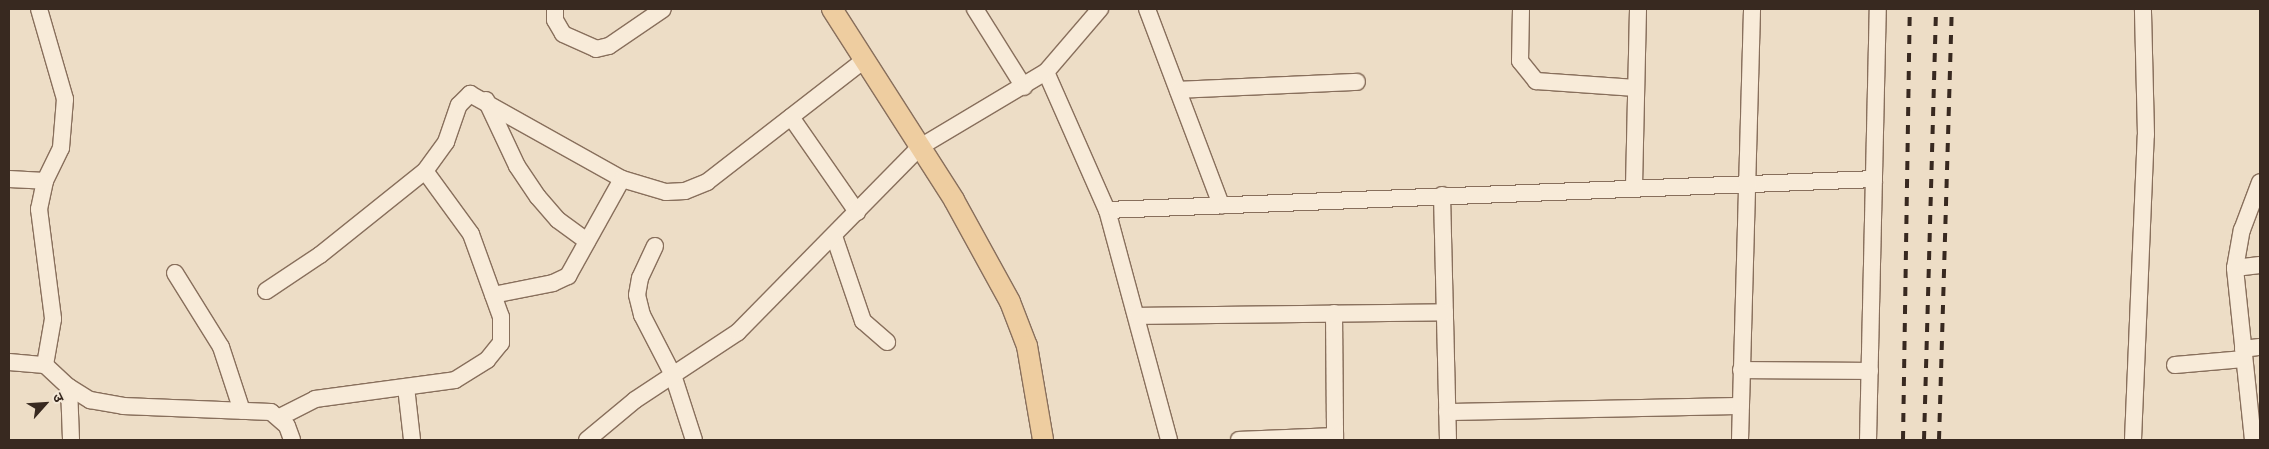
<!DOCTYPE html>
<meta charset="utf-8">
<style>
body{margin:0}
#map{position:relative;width:2269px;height:449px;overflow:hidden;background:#edddc6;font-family:"Playfair Display","Noto Sans Devanagari",serif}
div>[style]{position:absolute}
.roads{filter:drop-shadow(1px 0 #886f5c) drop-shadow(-1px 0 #886f5c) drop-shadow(0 1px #886f5c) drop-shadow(0 -1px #886f5c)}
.minor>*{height:16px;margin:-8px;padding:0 8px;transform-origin:8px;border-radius:8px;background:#f8ebd9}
.major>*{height:20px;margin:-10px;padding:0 10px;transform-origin:10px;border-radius:10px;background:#eecda0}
.rail>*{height:4px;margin-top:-2px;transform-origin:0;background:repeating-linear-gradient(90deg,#382920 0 9px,transparent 0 18px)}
span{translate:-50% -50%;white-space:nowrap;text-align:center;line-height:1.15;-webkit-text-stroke:4px #f4e8d6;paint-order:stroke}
.frame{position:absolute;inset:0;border:10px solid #382920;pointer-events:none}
.north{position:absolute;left:20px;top:379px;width:50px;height:50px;-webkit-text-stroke:4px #f4e8d6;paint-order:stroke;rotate:64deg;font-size:14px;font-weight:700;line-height:20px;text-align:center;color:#382920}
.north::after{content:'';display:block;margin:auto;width:18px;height:22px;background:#382920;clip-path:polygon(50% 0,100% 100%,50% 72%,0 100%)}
</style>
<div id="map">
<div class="roads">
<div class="minor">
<div style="left:39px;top:9px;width:94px;rotate:73.9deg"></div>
<div style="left:65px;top:99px;width:49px;rotate:94.7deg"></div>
<div style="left:61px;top:148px;width:37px;rotate:116deg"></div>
<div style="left:45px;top:181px;width:29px;rotate:102deg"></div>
<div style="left:39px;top:209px;width:111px;rotate:82.7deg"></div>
<div style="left:53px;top:319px;width:47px;rotate:99.9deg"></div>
<div style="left:555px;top:9px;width:11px;rotate:90deg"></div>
<div style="left:555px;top:20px;width:16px;rotate:60deg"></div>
<div style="left:563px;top:34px;width:36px;rotate:24deg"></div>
<div style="left:596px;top:49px;width:13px;rotate:-13deg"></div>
<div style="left:609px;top:46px;width:65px;rotate:-34.4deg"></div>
<div style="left:975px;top:9px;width:92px;rotate:57.9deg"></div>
<div style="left:1147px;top:9px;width:210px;rotate:69.3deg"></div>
<div style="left:1521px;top:9px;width:52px;rotate:91.1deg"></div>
<div style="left:1520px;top:61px;width:26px;rotate:51deg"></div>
<div style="left:1536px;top:81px;width:100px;rotate:4deg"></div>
<div style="left:1046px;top:72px;width:151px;rotate:66.2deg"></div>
<div style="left:1107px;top:210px;width:238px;rotate:74.9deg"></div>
<div style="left:1178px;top:90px;width:179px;rotate:-2.6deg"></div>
<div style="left:486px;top:100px;width:73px;rotate:64.8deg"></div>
<div style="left:517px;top:166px;width:37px;rotate:56deg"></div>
<div style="left:538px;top:197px;width:30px;rotate:49deg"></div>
<div style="left:558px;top:220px;width:36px;rotate:36deg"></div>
<div style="left:791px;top:117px;width:116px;rotate:55.2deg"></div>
<div style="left:9px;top:179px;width:36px;rotate:3deg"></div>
<div style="left:1634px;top:186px;width:177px;rotate:-88.7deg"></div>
<div style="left:1442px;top:195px;width:245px;rotate:88.6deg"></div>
<div style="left:1107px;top:210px;width:768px;rotate:-2.31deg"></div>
<div style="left:834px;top:236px;width:90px;rotate:71.2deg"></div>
<div style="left:863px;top:321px;width:32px;rotate:41deg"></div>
<div style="left:655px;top:246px;width:35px;rotate:115deg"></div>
<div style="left:640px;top:278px;width:17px;rotate:100deg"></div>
<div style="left:637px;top:295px;width:21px;rotate:76deg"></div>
<div style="left:642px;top:315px;width:68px;rotate:62.7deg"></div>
<div style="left:673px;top:375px;width:68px;rotate:72.1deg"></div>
<div style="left:2235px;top:268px;width:25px;rotate:-7deg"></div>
<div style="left:175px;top:273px;width:87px;rotate:58.1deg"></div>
<div style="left:221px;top:347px;width:67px;rotate:71.8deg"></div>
<div style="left:266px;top:291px;width:65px;rotate:-33.7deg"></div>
<div style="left:320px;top:255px;width:134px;rotate:-38.7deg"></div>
<div style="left:425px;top:171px;width:36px;rotate:-54deg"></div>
<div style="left:446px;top:142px;width:39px;rotate:-71deg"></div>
<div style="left:459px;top:105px;width:16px;rotate:-45deg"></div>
<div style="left:470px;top:94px;width:174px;rotate:29.2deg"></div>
<div style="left:622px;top:179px;width:46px;rotate:16.5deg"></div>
<div style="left:666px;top:192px;width:19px;rotate:-3deg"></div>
<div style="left:685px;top:191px;width:24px;rotate:-22deg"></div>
<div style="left:707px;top:182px;width:199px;rotate:-37.8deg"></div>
<div style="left:493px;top:295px;width:61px;rotate:-11.3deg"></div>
<div style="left:553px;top:283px;width:17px;rotate:-25deg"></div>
<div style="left:568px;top:276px;width:111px;rotate:-60.9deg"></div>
<div style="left:1334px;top:313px;width:127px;rotate:89.5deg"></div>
<div style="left:1138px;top:316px;width:307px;rotate:-0.7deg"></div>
<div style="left:2243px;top:349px;width:17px;rotate:-7deg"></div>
<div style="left:9px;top:362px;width:36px;rotate:5deg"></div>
<div style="left:45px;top:365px;width:33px;rotate:43deg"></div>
<div style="left:69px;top:387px;width:25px;rotate:32deg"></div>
<div style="left:90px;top:400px;width:34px;rotate:10deg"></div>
<div style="left:123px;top:406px;width:148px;rotate:2.3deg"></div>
<div style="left:271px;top:412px;width:21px;rotate:41deg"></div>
<div style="left:287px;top:426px;width:15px;rotate:70deg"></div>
<div style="left:2175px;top:365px;width:69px;rotate:-5deg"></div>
<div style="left:1741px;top:370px;width:129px;rotate:0.4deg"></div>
<div style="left:69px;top:387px;width:53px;rotate:87.8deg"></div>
<div style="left:406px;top:387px;width:53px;rotate:83.5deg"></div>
<div style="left:1447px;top:412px;width:294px;rotate:-1.2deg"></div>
<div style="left:280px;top:417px;width:39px;rotate:-27deg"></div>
<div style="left:315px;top:399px;width:141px;rotate:-7.7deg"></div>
<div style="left:455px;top:380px;width:38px;rotate:-32deg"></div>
<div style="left:487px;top:360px;width:22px;rotate:-51deg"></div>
<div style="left:501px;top:343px;width:26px;rotate:-90deg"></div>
<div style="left:501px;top:317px;width:88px;rotate:-109.9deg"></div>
<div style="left:471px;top:234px;width:78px;rotate:-126.1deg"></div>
<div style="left:587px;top:440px;width:62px;rotate:-39.8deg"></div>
<div style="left:635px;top:400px;width:123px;rotate:-33.4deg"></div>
<div style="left:738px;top:332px;width:260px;rotate:-45.5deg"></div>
<div style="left:920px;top:147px;width:147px;rotate:-30.8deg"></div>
<div style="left:1046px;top:72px;width:83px;rotate:-49.4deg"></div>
<div style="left:1239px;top:440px;width:95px;rotate:-2.4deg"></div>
<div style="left:1740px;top:440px;width:431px;rotate:-88.4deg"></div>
<div style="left:1868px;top:440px;width:431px;rotate:-88.7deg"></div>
<div style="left:2133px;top:440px;width:305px;rotate:-87.6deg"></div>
<div style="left:2146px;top:135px;width:126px;rotate:-91.4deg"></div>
<div style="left:2253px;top:440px;width:173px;rotate:-96deg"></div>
<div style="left:2235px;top:268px;width:39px;rotate:-80deg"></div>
<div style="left:2242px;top:230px;width:51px;rotate:-69.4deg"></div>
</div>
<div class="major">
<div style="left:832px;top:9px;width:227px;rotate:57.4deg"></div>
<div style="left:954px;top:200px;width:116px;rotate:61.2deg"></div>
<div style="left:1010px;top:302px;width:47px;rotate:68.9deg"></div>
<div style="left:1027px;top:346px;width:95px;rotate:80.3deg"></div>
</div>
</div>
<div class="rail">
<div style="left:1903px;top:440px;width:431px;rotate:-89.1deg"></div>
<div style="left:1924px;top:440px;width:431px;rotate:-88.4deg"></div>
<div style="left:1939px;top:440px;width:431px;rotate:-88.3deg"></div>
</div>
<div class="frame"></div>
<div class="north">उ</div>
</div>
